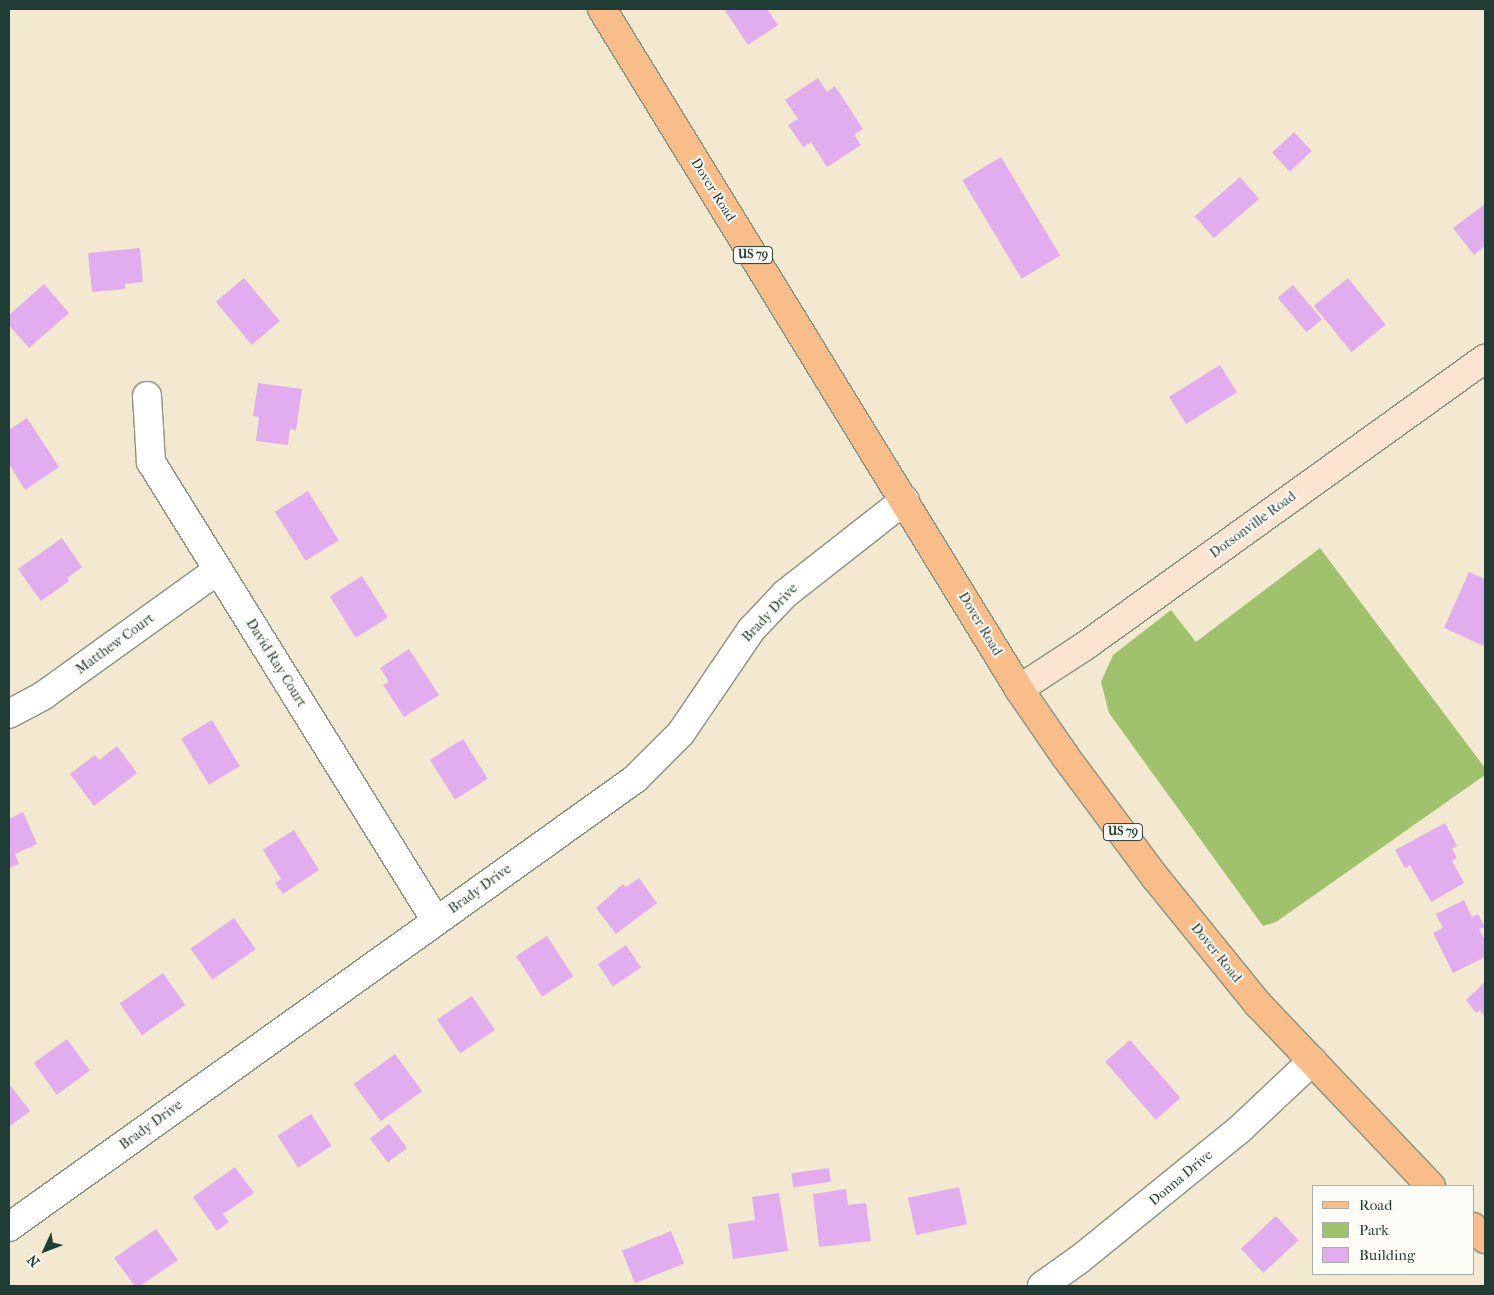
<!DOCTYPE html>
<style>
body{margin:0}
#map{position:relative;width:1494px;height:1295px;overflow:hidden;background:#f3e9d1;font-family:"IM FELL French Canon",serif}
div>[style]{position:absolute}
.green>*{inset:0;background:#a0c26c}
.building>*{inset:0;background:#e2adee;transform-origin:0 0}
.roads{filter:drop-shadow(1px 0 #899382) drop-shadow(-1px 0 #899382) drop-shadow(0 1px #899382) drop-shadow(0 -1px #899382)}
.minor>*{height:28px;margin:-14px;padding:0 14px;transform-origin:14px;border-radius:14px;background:#fff}
.secondary>*{height:28px;margin:-14px;padding:0 14px;transform-origin:14px;border-radius:14px;background:#fce5d0}
.primary>*{height:28px;margin:-14px;padding:0 14px;transform-origin:14px;border-radius:14px;background:#f8bd89}
span{translate:-50% -50%;white-space:nowrap;text-align:center;line-height:1.15;-webkit-text-stroke:4px #fdfcf7;paint-order:stroke}
.shield-label span{padding:1px 4px;background:#fdfcf7;border:1px solid;border-radius:4px;-webkit-text-stroke-width:0}
.shield-label{font-size:12px;color:#1f3d34;font-weight:700}
.street-label{font-size:14px;color:#1f3d34}
.frame{position:absolute;inset:0;border:10px solid #1f3d34;pointer-events:none}
.legend{position:absolute;left:1312px;top:1185px;width:162px;height:90px;box-sizing:border-box;background:#fdfcf7;border:1px solid #a4b0a9;margin:0;padding:6px 9px;list-style:none;font-size:15px;color:#1f3d34}
.legend li{display:flex;align-items:center;gap:10px;height:25px}
.legend b{width:25px;border:1px solid #a4b0a9}
.north{position:absolute;left:20px;top:1225px;width:50px;height:50px;-webkit-text-stroke:4px #fdfcf7;paint-order:stroke;rotate:227deg;font-size:14px;font-weight:700;line-height:20px;text-align:center;color:#1f3d34}
.north::after{content:'';display:block;margin:auto;width:18px;height:22px;background:#1f3d34;clip-path:polygon(50% 0,100% 100%,50% 72%,0 100%)}
</style>
<div id="map">
<div class="green">
<div style="clip-path:polygon(1320px 548px,1485px 768px,1485px 775px,1276px 922px,1263px 926px,1109px 713px,1101px 682px,1113px 655px,1171px 610px,1196px 642px)"></div>
</div>
<div class="building">
<div style="clip-path:polygon(724px 9px,767px 9px,778px 25px,748px 45px)"></div>
<div style="clip-path:polygon(818px 78px,827px 92px,835px 86px,863px 129px,854px 135px,861px 145px,827px 167px,811px 142px,803px 147px,788px 125px,798px 119px,785px 100px)"></div>
<div style="left:1294px;top:132px;width:26px;height:30px;rotate:47deg"></div>
<div style="left:1001px;top:157px;width:115px;height:45px;rotate:59deg"></div>
<div style="left:1240px;top:177px;width:29px;height:60px;rotate:49deg"></div>
<div style="clip-path:polygon(1485px 204px,1485px 246px,1474px 255px,1453px 228px)"></div>
<div style="clip-path:polygon(140px 248px,143px 282px,125px 284px,125px 289px,92px 292px,88px 253px)"></div>
<div style="left:244px;top:278px;width:56px;height:37px;rotate:50deg"></div>
<div style="left:1348px;top:278px;width:60px;height:44px;rotate:51deg"></div>
<div style="clip-path:polygon(44px 284px,69px 313px,29px 348px,9px 325px,9px 315px)"></div>
<div style="left:1293px;top:285px;width:45px;height:20px;rotate:50deg"></div>
<div style="left:1220px;top:365px;width:32px;height:60px;rotate:58deg"></div>
<div style="clip-path:polygon(258px 383px,302px 389px,296px 430px,290px 429px,288px 445px,256px 441px,259px 417px,253px 416px)"></div>
<div style="clip-path:polygon(27px 418px,59px 467px,25px 490px,9px 464px,9px 430px)"></div>
<div style="left:308px;top:491px;width:58px;height:39px;rotate:58deg"></div>
<div style="clip-path:polygon(62px 538px,82px 567px,67px 578px,69px 581px,41px 601px,18px 569px)"></div>
<div style="clip-path:polygon(1469px 572px,1485px 579px,1484px 646px,1444px 628px)"></div>
<div style="left:362px;top:576px;width:49px;height:38px;rotate:58deg"></div>
<div style="clip-path:polygon(409px 649px,439px 695px,404px 717px,383px 685px,389px 682px,380px 668px)"></div>
<div style="left:212px;top:720px;width:54px;height:36px;rotate:59deg"></div>
<div style="left:463px;top:739px;width:47px;height:39px;rotate:58deg"></div>
<div style="clip-path:polygon(117px 746px,137px 773px,94px 806px,70px 774px,95px 755px,99px 760px)"></div>
<div style="clip-path:polygon(23px 812px,37px 844px,15px 854px,19px 864px,9px 868px,9px 819px)"></div>
<div style="clip-path:polygon(1445px 823px,1457px 846px,1452px 849px,1457px 858px,1452px 861px,1464px 883px,1431px 902px,1410px 865px,1405px 868px,1395px 850px)"></div>
<div style="clip-path:polygon(294px 830px,319px 870px,283px 894px,275px 883px,281px 879px,263px 850px)"></div>
<div style="clip-path:polygon(639px 878px,657px 903px,616px 934px,596px 908px,623px 884px,626px 887px)"></div>
<div style="clip-path:polygon(1464px 900px,1472px 917px,1478px 914px,1485px 927px,1479px 929px,1485px 941px,1485px 957px,1453px 973px,1433px 933px,1443px 928px,1436px 914px)"></div>
<div style="left:234px;top:918px;width:38px;height:53px;rotate:55deg"></div>
<div style="left:547px;top:936px;width:48px;height:37px;rotate:57deg"></div>
<div style="left:626px;top:945px;width:27px;height:34px;rotate:56deg"></div>
<div style="left:163px;top:973px;width:39px;height:53px;rotate:55deg"></div>
<div style="clip-path:polygon(1485px 982px,1485px 1018px,1480px 1010px,1476px 1013px,1466px 1000px)"></div>
<div style="left:472px;top:996px;width:41px;height:42px;rotate:56deg"></div>
<div style="left:67px;top:1039px;width:39px;height:41px;rotate:54deg"></div>
<div style="left:1130px;top:1040px;width:77px;height:33px;rotate:49deg"></div>
<div style="left:395px;top:1054px;width:46px;height:51px;rotate:54deg"></div>
<div style="clip-path:polygon(10px 1085px,30px 1111px,9px 1127px,9px 1087px)"></div>
<div style="left:311px;top:1114px;width:38px;height:40px;rotate:57deg"></div>
<div style="left:389px;top:1124px;width:30px;height:24px;rotate:53deg"></div>
<div style="clip-path:polygon(235px 1167px,254px 1193px,223px 1214px,229px 1222px,217px 1231px,193px 1197px)"></div>
<div style="left:829px;top:1168px;width:14px;height:38px;rotate:82deg"></div>
<div style="left:959px;top:1187px;width:38px;height:52px;rotate:78deg"></div>
<div style="clip-path:polygon(846px 1189px,848px 1205px,866px 1203px,871px 1241px,819px 1247px,813px 1194px)"></div>
<div style="clip-path:polygon(779px 1193px,788px 1251px,733px 1259px,728px 1224px,755px 1220px,752px 1197px)"></div>
<div style="left:1276px;top:1216px;width:33px;height:48px;rotate:47deg"></div>
<div style="clip-path:polygon(156px 1229px,178px 1260px,140px 1286px,135px 1286px,114px 1258px)"></div>
<div style="left:671px;top:1231px;width:35px;height:53px;rotate:68deg"></div>
</div>
<div class="roads">
<div class="minor">
<div style="left:147px;top:396px;width:66px;rotate:86.5deg"></div>
<div style="left:151px;top:462px;width:540px;rotate:58.16deg"></div>
<div style="left:9px;top:714px;width:40px;rotate:-28deg"></div>
<div style="left:44px;top:695px;width:214px;rotate:-35.7deg"></div>
<div style="left:9px;top:1227px;width:770px;rotate:-35.59deg"></div>
<div style="left:635px;top:779px;width:65px;rotate:-45deg"></div>
<div style="left:681px;top:733px;width:125px;rotate:-55.8deg"></div>
<div style="left:751px;top:630px;width:50px;rotate:-46.6deg"></div>
<div style="left:785px;top:594px;width:152px;rotate:-38.1deg"></div>
<div style="left:1042px;top:1286px;width:47px;rotate:-35.4deg"></div>
<div style="left:1080px;top:1259px;width:208px;rotate:-39.1deg"></div>
<div style="left:1241px;top:1128px;width:98px;rotate:-43.3deg"></div>
</div>
<div class="secondary">
<div style="left:1019px;top:689px;width:79px;rotate:-33.1deg"></div>
<div style="left:1085px;top:646px;width:492px;rotate:-35.7deg"></div>
</div>
<div class="primary">
<div style="left:602px;top:9px;width:798px;rotate:58.48deg"></div>
<div style="left:1019px;top:689px;width:81px;rotate:55.5deg"></div>
<div style="left:1065px;top:756px;width:151px;rotate:53.4deg"></div>
<div style="left:1155px;top:877px;width:164px;rotate:51deg"></div>
<div style="left:1258px;top:1004px;width:251px;rotate:46.5deg"></div>
<div style="left:1473px;top:1227px;width:17px;rotate:45deg"></div>
</div>
</div>
<div class="shield-label">
<span style="left:753px;top:255px">US 79</span>
<span style="left:1123px;top:832px">US 79</span>
</div>
<div class="street-label">
<span style="left:713px;top:190px;rotate:58deg">Dover Road</span>
<span style="left:1253px;top:525px;rotate:-36deg">Dotsonville Road</span>
<span style="left:770px;top:613px;rotate:-47deg">Brady Drive</span>
<span style="left:980px;top:624px;rotate:59deg">Dover Road</span>
<span style="left:115px;top:644px;rotate:-36deg">Matthew Court</span>
<span style="left:276px;top:663px;rotate:58deg">David Ray Court</span>
<span style="left:480px;top:889px;rotate:-36deg">Brady Drive</span>
<span style="left:1216px;top:953px;rotate:51deg">Dover Road</span>
<span style="left:151px;top:1125px;rotate:-36deg">Brady Drive</span>
<span style="left:1181px;top:1178px;rotate:-40deg">Donna Drive</span>
</div>
<div class="frame"></div>
<ul class="legend">
<li><b style="height:6px;background:#f8bd89"></b>Road</li>
<li><b style="height:14px;background:#a0c26c"></b>Park</li>
<li><b style="height:14px;background:#e2adee"></b>Building</li>
</ul>
<div class="north">N</div>
</div>
